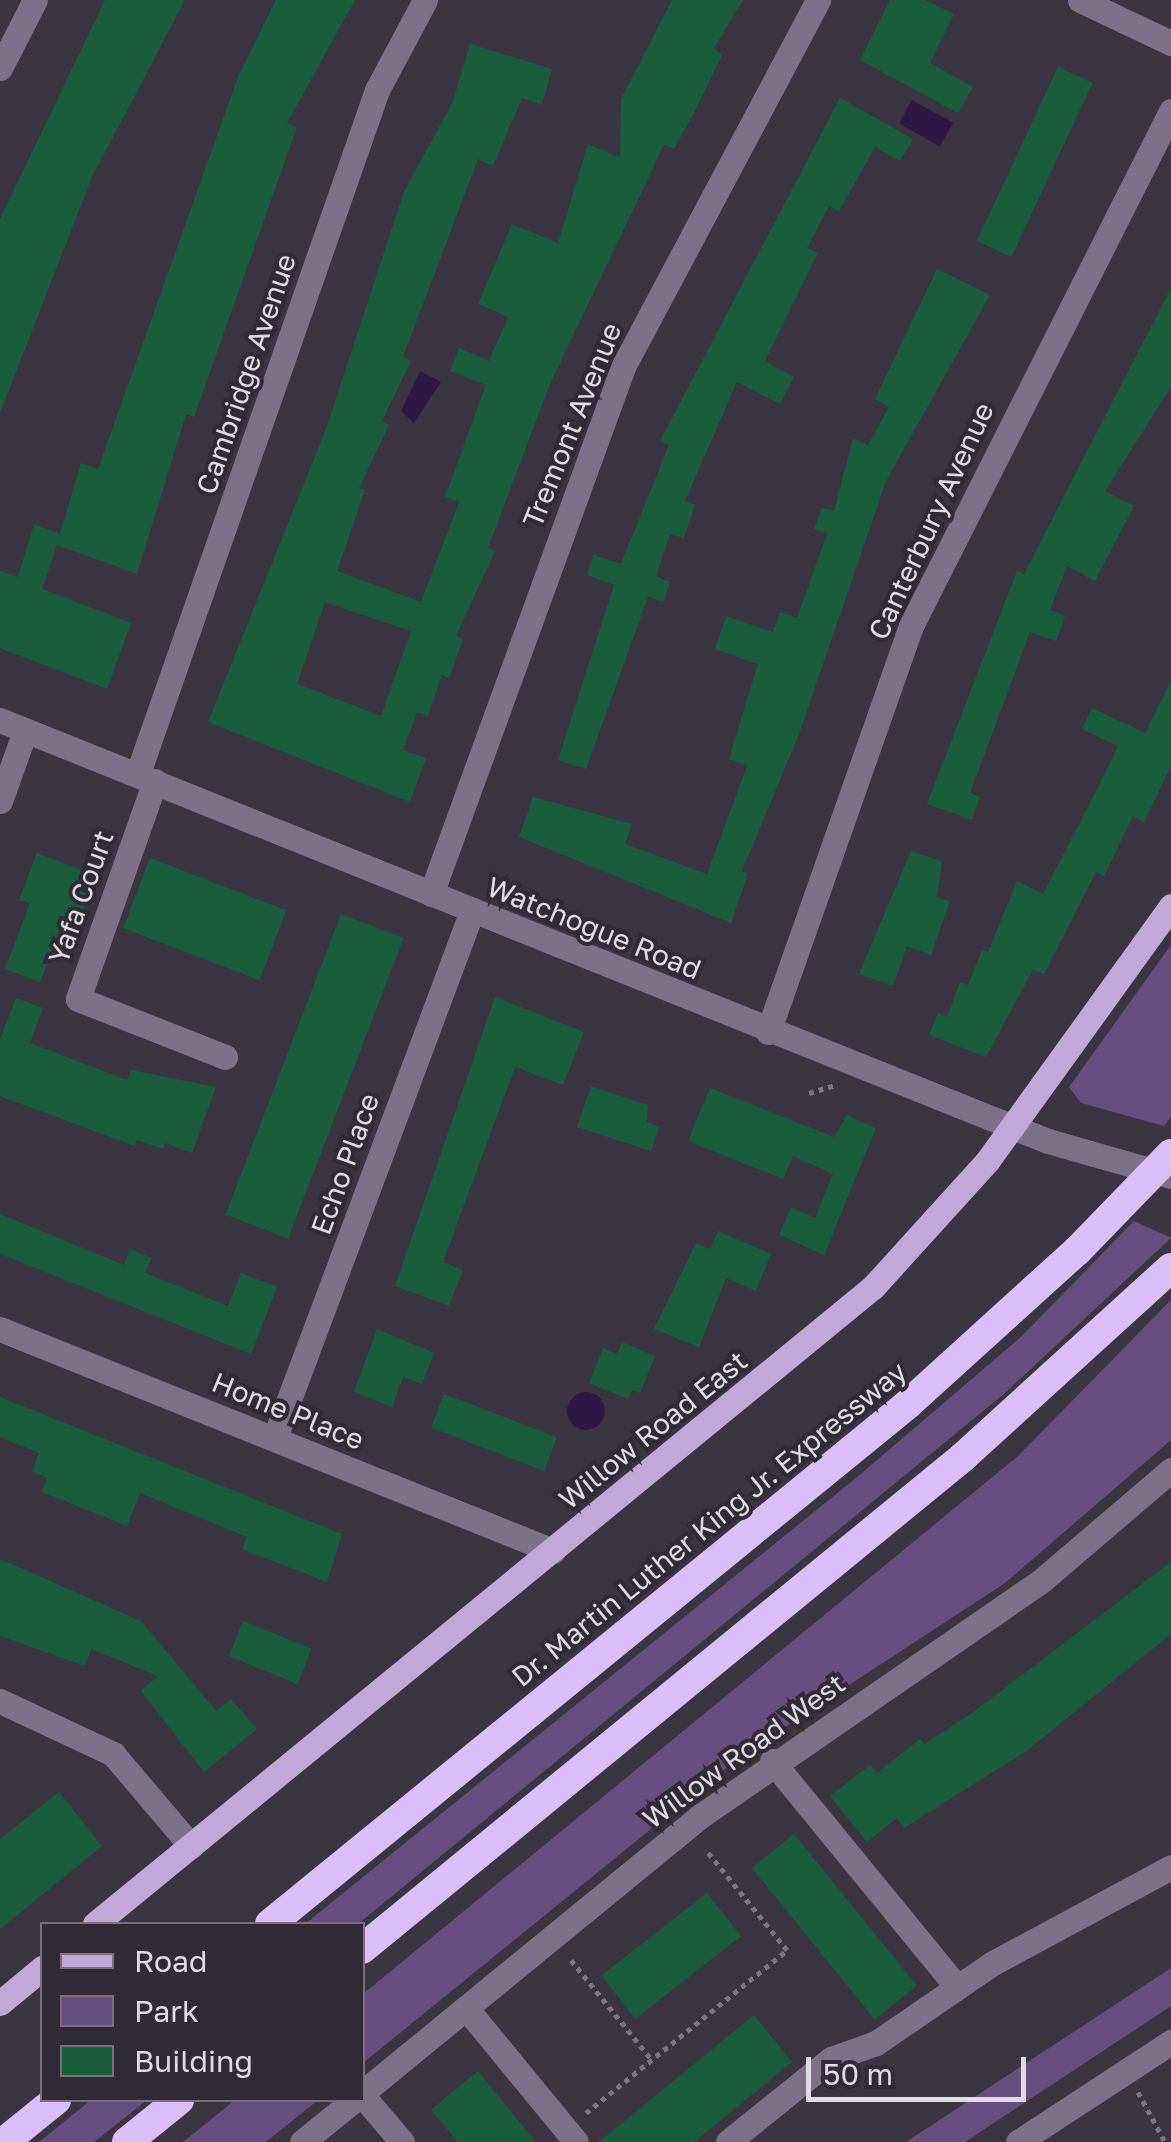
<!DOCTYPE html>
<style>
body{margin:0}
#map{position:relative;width:1171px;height:2142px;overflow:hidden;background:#3b3542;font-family:"Golos Text",sans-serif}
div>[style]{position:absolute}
.green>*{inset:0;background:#684e80}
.water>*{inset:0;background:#311745;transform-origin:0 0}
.round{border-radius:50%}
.building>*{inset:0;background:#195d3d;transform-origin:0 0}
.path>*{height:5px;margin-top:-2.5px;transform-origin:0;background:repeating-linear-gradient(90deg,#7b7682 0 5px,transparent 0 10px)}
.minor>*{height:25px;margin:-12.5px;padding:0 12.5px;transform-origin:12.5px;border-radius:12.5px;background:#7d7189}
.major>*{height:25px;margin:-12.5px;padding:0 12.5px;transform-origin:12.5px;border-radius:12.5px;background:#c1a8d9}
.highway>*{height:30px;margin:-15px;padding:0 15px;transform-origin:15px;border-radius:15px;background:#dbbef9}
.highway-bridge>*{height:30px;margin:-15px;padding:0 15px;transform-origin:15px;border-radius:15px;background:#dbbef9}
span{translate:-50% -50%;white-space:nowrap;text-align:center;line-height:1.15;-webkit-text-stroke:8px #312b37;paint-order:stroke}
.street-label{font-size:28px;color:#e0dce5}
.legend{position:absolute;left:40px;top:1922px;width:325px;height:180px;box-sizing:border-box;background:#312b37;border:2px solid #77727d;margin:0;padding:12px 18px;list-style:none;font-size:30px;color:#e0dce5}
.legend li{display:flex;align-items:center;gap:20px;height:50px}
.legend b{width:50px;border:2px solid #77727d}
.scale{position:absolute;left:806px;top:2057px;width:220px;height:45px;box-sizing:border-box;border:5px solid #e0dce5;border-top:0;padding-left:12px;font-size:30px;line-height:35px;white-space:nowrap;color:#e0dce5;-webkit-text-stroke:8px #312b37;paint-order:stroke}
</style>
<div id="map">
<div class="green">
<div style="clip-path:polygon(1171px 945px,1171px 1117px,1164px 1126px,1081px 1103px,1069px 1087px)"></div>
<div style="clip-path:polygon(1134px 1221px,1171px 1238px,1005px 1393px,358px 1924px,305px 1924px,856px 1478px,1021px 1337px)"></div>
<div style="clip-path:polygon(1171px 1300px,1171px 1440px,1005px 1583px,742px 1755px,363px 2063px,363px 1994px,1018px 1456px)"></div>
<div style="clip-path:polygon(1171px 1968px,1171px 2006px,965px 2142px,906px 2142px)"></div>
<div style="clip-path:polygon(91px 2100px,147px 2100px,94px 2142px,39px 2142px)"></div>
<div style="clip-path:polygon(235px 2100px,318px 2100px,266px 2142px,183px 2142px)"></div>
</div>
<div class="water">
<div style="left:912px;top:100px;width:47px;height:27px;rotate:29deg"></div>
<div style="clip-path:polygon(420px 371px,441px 382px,414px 423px,401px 411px)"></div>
<div class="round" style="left:567px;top:1392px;width:38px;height:38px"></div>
</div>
<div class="building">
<div style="clip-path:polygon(105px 0,185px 0,92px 177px,0 413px,0 219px)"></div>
<div style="clip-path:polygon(276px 0,355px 0,287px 123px,297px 127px,194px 417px,186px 414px,137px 574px,57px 545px,42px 589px,131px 623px,107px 689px,0 648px,0 571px,18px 577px,34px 524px,60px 534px,81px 463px,98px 469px,238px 77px)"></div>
<div style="clip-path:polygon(evenodd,672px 0,743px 0,714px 48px,722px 55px,694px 113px,674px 149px,664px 145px,550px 384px,488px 548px,495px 551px,456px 636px,463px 639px,449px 678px,442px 675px,428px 716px,417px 712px,403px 750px,426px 758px,410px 802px,208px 722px,326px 429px,404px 192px,453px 101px,470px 44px,552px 69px,542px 105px,522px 98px,493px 166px,478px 159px,403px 357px,411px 361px,382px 421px,389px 425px,359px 488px,365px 490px,337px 571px,421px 602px,459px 502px,445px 497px,486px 385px,450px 371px,459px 348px,489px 361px,508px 317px,478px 304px,512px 224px,558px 243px,588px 144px,620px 158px,621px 99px,672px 0,325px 602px,411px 631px,381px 716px,297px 684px,325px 602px)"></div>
<div style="clip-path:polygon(890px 0,925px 0,954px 14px,930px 63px,973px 87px,958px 113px,860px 60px)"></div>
<div style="left:1058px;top:67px;width:38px;height:192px;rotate:25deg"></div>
<div style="clip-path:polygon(840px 98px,913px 139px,900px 161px,875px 147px,839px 211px,829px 206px,807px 248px,818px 253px,765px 361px,794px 377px,780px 404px,737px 382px,685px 501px,695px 505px,684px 538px,670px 534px,656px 576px,670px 582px,663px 602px,648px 597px,586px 769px,558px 760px,614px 585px,587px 575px,594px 555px,621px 564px,669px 445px,660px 441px)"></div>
<div style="clip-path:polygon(937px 269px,990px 295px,886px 481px,799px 734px,742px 871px,748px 874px,731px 923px,519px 837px,533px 797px,632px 824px,625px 844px,707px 874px,747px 766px,729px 759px,758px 664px,715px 649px,726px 616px,773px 632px,780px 612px,797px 618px,827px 534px,814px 529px,822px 508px,834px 511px,853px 438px,868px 445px,889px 407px,875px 399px)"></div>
<div style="clip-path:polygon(1171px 288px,1171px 387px,1105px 491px,1134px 506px,1095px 581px,1067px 566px,1050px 610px,1065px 616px,1056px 641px,1030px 632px,970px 793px,980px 797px,972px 820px,927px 804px,1017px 571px,1024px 574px)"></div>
<div style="clip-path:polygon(1171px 681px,1171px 766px,1144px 822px,1133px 816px,1104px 876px,1096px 872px,1044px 974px,1033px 970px,986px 1057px,929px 1035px,938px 1013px,947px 1017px,960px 982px,968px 985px,982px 950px,988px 952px,1017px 881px,1043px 894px,1097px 789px,1118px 746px,1082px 729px,1092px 708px,1145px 733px)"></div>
<div style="clip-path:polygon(911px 851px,942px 861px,937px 897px,950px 901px,931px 955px,907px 946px,893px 986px,859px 974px)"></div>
<div style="clip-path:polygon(37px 853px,81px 870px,76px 885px,90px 891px,81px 917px,67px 912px,40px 982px,5px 969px,30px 903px,19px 900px)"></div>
<div style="left:150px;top:858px;width:146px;height:75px;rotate:21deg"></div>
<div style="left:341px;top:914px;width:67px;height:322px;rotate:21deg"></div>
<div style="clip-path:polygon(495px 997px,584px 1032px,563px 1085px,515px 1067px,443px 1262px,463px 1270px,449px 1306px,395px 1286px)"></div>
<div style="clip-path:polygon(16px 998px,43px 1008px,30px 1043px,127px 1080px,131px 1070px,216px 1087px,192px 1153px,165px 1143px,163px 1149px,137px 1140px,134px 1146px,0 1096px,0 1039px)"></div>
<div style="clip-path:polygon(591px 1086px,648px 1105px,647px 1122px,659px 1127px,651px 1151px,577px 1127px)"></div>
<div style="clip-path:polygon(710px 1088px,834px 1137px,847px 1115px,876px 1128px,824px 1255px,779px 1235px,791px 1207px,815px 1218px,833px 1174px,793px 1156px,783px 1179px,688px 1141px)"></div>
<div style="clip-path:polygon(0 1214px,124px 1265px,130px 1249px,152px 1258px,145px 1273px,228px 1306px,241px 1273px,277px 1287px,251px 1354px,0 1254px)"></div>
<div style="clip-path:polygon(718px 1231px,771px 1254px,756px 1291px,726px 1278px,699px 1347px,654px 1329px,696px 1243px,710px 1249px)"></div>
<div style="clip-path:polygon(377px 1329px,434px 1353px,422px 1384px,403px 1377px,392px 1407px,354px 1392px)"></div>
<div style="clip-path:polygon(622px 1342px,655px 1356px,640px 1393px,632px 1390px,628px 1399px,589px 1383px,603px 1348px,617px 1354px)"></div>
<div style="left:444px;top:1394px;width:121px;height:36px;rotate:21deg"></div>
<div style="clip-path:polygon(0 1397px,342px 1534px,327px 1582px,242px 1549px,247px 1537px,140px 1493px,127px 1526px,42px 1492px,47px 1478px,32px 1471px,39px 1453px,0 1437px)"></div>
<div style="clip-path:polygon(0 1559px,141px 1621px,216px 1711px,231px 1699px,257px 1729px,204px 1772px,141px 1691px,158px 1676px,91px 1649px,85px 1666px,0 1636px)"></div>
<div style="clip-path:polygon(1171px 1562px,1171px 1634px,1025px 1752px,904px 1828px,897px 1818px,867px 1842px,830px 1796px,870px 1765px,877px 1773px,920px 1739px,924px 1744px,969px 1715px)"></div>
<div style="left:243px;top:1621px;width:74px;height:38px;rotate:22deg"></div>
<div style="clip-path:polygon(59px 1792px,102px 1846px,0 1929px,0 1839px)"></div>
<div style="left:794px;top:1834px;width:195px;height:54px;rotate:51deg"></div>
<div style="left:707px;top:1893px;width:55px;height:134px;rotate:52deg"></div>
<div style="clip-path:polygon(754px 2015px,792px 2062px,694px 2142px,599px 2142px)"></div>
<div style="clip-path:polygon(478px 2071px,512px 2113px,536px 2142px,458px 2142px,431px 2110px)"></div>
</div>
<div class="path">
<div style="left:809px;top:1093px;width:27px;rotate:-17deg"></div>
<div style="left:571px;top:1960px;width:129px;rotate:51deg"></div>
<div style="left:1138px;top:2092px;width:57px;rotate:61.6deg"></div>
<div style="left:586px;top:2113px;width:259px;rotate:-39deg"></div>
<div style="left:787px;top:1950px;width:129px;rotate:-129deg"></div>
</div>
<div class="minor">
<div style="left:1080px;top:0;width:101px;rotate:25.3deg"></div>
<div style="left:0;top:68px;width:76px;rotate:-62.8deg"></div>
<div style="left:0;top:720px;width:1129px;rotate:21.89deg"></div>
<div style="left:1048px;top:1141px;width:128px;rotate:15.9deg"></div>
<div style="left:138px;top:773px;width:724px;rotate:-70.71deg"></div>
<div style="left:377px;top:90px;width:102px;rotate:-61.9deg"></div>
<div style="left:155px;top:781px;width:231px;rotate:109.5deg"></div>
<div style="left:78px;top:999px;width:158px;rotate:21.5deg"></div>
<div style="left:0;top:801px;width:74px;rotate:-70.3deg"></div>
<div style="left:431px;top:894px;width:561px;rotate:-69.98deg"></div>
<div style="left:623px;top:367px;width:416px;rotate:-62deg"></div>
<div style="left:768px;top:1032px;width:430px;rotate:-70.6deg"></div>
<div style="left:911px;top:626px;width:577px;rotate:-63.21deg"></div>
<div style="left:0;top:1329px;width:596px;rotate:21.87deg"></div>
<div style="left:275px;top:1437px;width:562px;rotate:-69.47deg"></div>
<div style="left:0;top:1701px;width:125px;rotate:25.1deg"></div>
<div style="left:113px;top:1754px;width:121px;rotate:49.7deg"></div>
<div style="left:772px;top:1761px;width:291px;rotate:50.7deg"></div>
<div style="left:466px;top:2008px;width:173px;rotate:50.6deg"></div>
<div style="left:362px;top:2093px;width:436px;rotate:-39.3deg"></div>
<div style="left:699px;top:1817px;width:416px;rotate:-34.6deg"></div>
<div style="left:1041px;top:1581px;width:171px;rotate:-40.5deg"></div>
<div style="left:362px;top:2095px;width:62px;rotate:49.6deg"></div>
<div style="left:302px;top:2142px;width:67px;rotate:-38.9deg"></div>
<div style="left:728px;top:2142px;width:132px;rotate:-38.9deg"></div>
<div style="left:831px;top:2059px;width:48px;rotate:-19.6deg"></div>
<div style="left:876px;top:2043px;width:142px;rotate:-34.4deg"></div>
<div style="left:993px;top:1963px;width:202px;rotate:-28.3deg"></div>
<div style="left:1018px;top:2142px;width:183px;rotate:-33.2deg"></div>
</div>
<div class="major">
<div style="left:95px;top:1924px;width:1006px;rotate:-39.31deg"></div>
<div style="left:873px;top:1287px;width:171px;rotate:-47.8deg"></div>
<div style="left:988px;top:1160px;width:313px;rotate:-54.2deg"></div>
<div style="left:0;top:2003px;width:55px;rotate:-39.8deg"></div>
</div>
<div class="highway">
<div style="left:270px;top:1924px;width:823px;rotate:-39.18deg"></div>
<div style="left:908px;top:1404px;width:228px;rotate:-42.2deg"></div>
<div style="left:362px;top:1949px;width:777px;rotate:-39.3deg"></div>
<div style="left:963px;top:1457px;width:281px;rotate:-42.3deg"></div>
<div style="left:4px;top:2142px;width:67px;rotate:-38.9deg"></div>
<div style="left:127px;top:2142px;width:67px;rotate:-38.9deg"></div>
</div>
<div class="highway-bridge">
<div style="left:1077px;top:1251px;width:135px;rotate:-45.9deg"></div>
</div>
<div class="street-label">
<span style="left:246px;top:374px;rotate:-71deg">Cambridge Avenue</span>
<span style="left:572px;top:425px;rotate:-68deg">Tremont Avenue</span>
<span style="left:931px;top:521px;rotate:-65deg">Canterbury Avenue</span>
<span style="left:81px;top:897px;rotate:-70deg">Yafa Court</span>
<span style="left:594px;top:928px;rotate:22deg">Watchogue Road</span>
<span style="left:345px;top:1164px;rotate:-70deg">Echo Place</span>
<span style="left:288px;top:1411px;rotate:22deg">Home Place</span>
<span style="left:653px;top:1430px;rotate:-39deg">Willow Road East</span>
<span style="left:709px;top:1524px;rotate:-39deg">Dr. Martin Luther King Jr. Expressway</span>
<span style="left:744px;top:1751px;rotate:-36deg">Willow Road West</span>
</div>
<ul class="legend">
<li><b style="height:12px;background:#c1a8d9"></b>Road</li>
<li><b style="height:28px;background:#684e80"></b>Park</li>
<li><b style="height:28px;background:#195d3d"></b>Building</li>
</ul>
<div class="scale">50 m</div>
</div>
